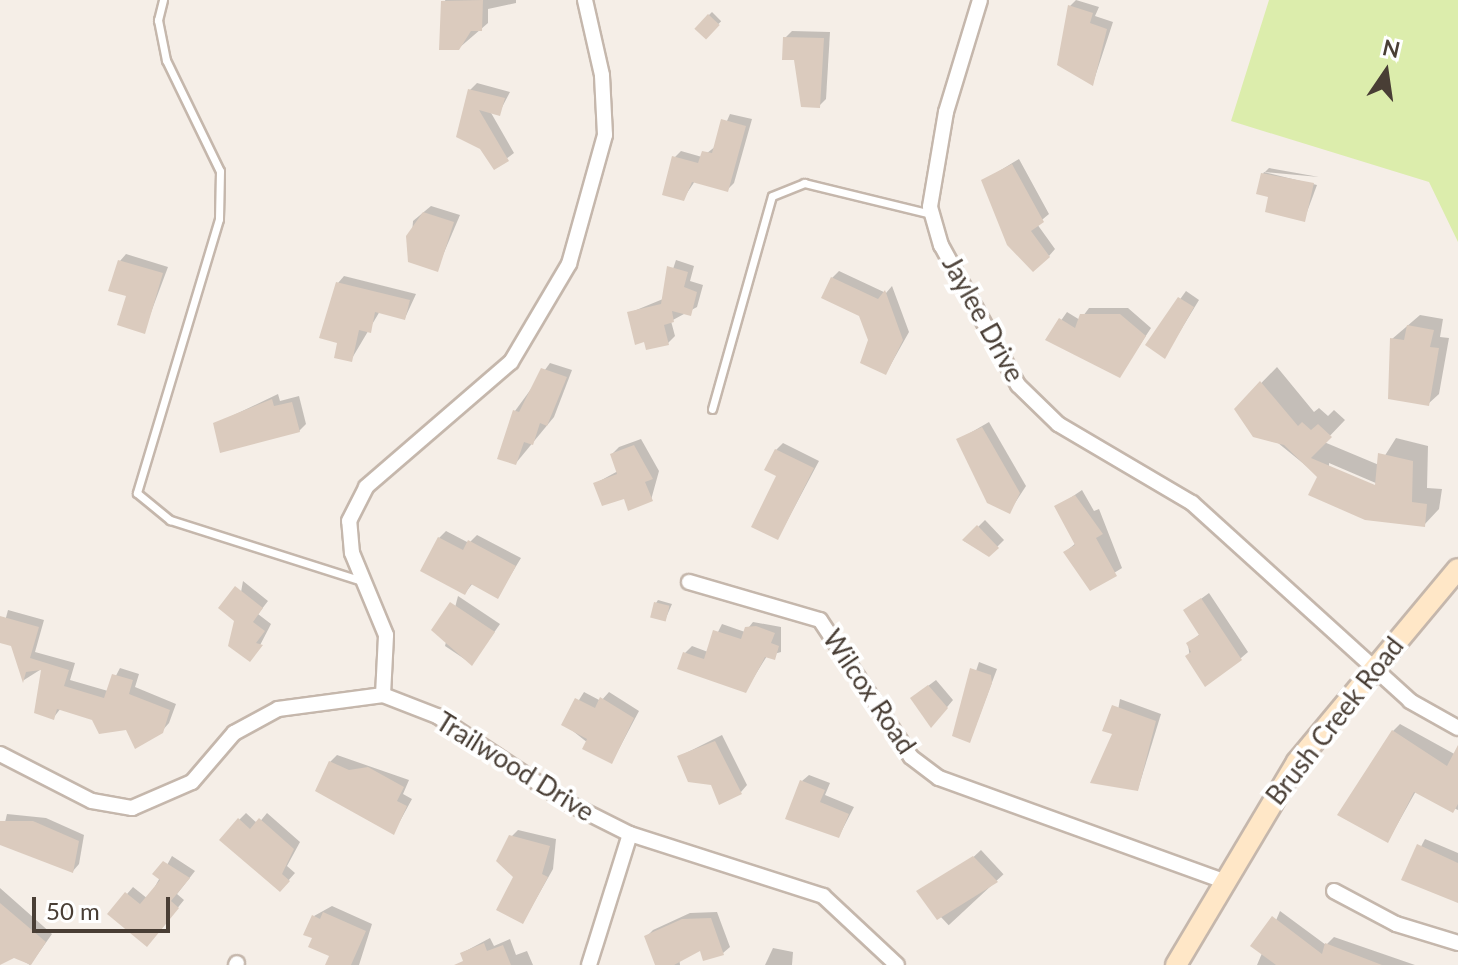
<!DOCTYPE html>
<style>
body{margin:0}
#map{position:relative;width:1458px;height:965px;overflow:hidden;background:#f5eee7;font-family:Lato,sans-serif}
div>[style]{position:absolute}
.green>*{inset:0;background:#dcedac}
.shadow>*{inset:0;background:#0003;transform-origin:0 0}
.building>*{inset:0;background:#dbcbbe;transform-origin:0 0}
.roads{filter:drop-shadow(2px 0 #c5b7ac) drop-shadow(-2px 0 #c5b7ac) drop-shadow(0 2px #c5b7ac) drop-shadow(0 -2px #c5b7ac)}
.lane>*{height:7px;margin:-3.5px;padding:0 3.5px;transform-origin:3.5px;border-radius:3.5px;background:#fff}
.street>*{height:14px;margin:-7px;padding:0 7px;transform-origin:7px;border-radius:7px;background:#fff}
.secondary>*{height:20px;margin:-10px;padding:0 10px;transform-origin:10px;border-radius:10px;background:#ffe7c7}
span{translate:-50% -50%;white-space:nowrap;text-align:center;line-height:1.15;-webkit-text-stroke:8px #fff;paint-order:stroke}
.street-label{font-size:26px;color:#493e35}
.north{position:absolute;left:1346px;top:32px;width:80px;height:80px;-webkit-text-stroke:6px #fff;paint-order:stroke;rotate:13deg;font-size:22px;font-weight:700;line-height:32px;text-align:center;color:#493e35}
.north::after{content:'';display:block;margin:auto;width:28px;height:36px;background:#493e35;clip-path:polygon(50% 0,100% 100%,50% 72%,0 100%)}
.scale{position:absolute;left:32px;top:897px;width:138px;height:36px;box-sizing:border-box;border:4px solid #493e35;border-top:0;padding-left:10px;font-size:24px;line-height:28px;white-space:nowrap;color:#493e35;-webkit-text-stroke:6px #fff;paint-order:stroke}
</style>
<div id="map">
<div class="green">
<div style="clip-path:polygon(1269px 0,1458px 0,1458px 242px,1429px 182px,1231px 121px)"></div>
</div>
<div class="shadow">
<div style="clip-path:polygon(445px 0,516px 0,516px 3px,488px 9px,488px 23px,459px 48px)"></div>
<div style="clip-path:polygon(1076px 0,1099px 7px,1095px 16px,1113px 22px,1093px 83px,1070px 6px)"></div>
<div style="left:712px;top:12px;width:13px;height:23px;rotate:45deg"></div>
<div style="clip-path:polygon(792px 31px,830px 32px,826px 99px,819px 106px,785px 38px)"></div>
<div style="clip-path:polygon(477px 83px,510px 92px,499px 113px,490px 111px,514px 153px,494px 168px,470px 90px)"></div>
<div style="clip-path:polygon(730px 114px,752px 119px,734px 183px,727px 190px,695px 181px,683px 199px,674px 158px,681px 151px,702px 157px,716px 146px)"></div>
<div style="clip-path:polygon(1019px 159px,1049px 214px,1037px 224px,1055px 249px,1049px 256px,983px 181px)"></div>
<div style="clip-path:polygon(1269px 168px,1319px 177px,1265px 172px)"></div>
<div style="clip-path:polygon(1264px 172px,1317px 185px,1304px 220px,1263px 174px)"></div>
<div style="clip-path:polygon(431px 206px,460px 215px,437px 269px,410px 260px,413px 221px)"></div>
<div style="clip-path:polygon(126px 254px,168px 267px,144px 331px,120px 261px)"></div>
<div style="clip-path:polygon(676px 260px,694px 266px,690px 281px,703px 285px,697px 307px,671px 321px,675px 336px,668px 343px,629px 313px,663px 299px)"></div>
<div style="clip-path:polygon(839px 271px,886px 293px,892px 286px,909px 332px,886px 373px,861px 314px,832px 278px)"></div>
<div style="clip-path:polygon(344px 276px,416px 294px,405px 318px,380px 311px,351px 360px,340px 341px,338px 283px)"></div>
<div style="clip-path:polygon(1186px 291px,1199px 300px,1165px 356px,1147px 345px)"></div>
<div style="clip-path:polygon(1089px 308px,1128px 308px,1151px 328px,1120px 375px,1048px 339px,1067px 312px,1080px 320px)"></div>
<div style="clip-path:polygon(1420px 315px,1443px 319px,1440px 337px,1449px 338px,1439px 394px,1428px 404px,1392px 339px)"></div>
<div style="clip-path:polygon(550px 363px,572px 370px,554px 417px,516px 463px,515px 411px)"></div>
<div style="clip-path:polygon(evenodd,1277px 367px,1314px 412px,1319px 408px,1328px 416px,1334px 410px,1345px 420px,1324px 442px,1379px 465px,1396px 438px,1428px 446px,1427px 488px,1442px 489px,1439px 509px,1424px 525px,1320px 477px,1236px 409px,1277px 367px,1329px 463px,1385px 487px,1383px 490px,1329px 467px,1329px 463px)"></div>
<div style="clip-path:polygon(278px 394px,280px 401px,299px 396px,306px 424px,299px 431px,215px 424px)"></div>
<div style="clip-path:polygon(989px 422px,1026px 486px,1009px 512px,958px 440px)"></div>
<div style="clip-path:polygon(641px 439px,659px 471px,651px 500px,596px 483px,618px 471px,612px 454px,619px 447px)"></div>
<div style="clip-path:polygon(783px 443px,819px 461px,778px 538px,776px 450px)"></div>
<div style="clip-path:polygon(1082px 490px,1094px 511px,1099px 509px,1122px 568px,1090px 588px,1065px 552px,1076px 543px,1057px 507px)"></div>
<div style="clip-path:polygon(985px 520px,1004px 540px,989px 555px,964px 541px)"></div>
<div style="clip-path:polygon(446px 531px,469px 543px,477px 535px,521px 558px,498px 596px,473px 583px,465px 593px,439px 538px)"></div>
<div style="clip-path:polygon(243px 581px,268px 601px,258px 614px,271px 624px,256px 653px,236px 620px)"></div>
<div style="clip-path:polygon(1209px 593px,1248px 652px,1241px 658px,1190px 659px,1188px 644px,1201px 633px,1186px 610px)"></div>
<div style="clip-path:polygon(458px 596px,500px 624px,472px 664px,445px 646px)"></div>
<div style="clip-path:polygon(658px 600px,672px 604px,665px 620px,656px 603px)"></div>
<div style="clip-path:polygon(8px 610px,44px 620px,35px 652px,75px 663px,70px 680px,108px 691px,120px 668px,139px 674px,135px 687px,176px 704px,169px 723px,162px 731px,127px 728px,61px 708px,54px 717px,43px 668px,24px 680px,12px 644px,0 640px)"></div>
<div style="clip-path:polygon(753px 622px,781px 627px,781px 652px,767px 656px,746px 690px,685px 653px,692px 646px,708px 652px,722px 624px,745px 632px)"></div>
<div style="clip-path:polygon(979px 662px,997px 669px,970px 741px,955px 735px)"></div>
<div style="clip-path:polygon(936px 680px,953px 700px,937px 719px,912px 698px)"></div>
<div style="clip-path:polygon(584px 692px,601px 701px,609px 692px,639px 711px,612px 762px,564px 724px)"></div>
<div style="clip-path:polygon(1120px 699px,1161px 714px,1138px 789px,1114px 733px)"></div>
<div style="clip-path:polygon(1400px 724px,1458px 756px,1458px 810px,1416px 791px,1388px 841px,1393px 731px)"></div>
<div style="clip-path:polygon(722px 735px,747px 785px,741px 792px,712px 783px,680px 756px)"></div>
<div style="clip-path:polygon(337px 755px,409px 780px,403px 794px,412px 799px,394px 832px,330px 762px)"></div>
<div style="clip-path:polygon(809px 775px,830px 783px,825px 795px,854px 807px,839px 836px,802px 781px)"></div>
<div style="clip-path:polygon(246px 813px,258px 824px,267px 813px,300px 842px,287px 866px,295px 873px,280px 890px,239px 820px)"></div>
<div style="clip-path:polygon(7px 814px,46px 818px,84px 835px,79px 864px,73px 871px,0 843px)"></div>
<div style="clip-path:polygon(518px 830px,556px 839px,553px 869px,523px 922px,511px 837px)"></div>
<div style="clip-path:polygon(1425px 839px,1458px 853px,1458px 901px,1404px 879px)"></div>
<div style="left:981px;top:850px;width:33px;height:75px;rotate:47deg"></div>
<div style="clip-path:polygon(172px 856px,195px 871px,177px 894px,184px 900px,153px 938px,127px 894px,133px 887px,148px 899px)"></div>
<div style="clip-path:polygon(0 888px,52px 934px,30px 965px,14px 955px,0 962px)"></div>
<div style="clip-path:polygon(332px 906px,372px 924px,359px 965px,326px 965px,332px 955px,314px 916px)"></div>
<div style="clip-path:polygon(1280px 911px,1326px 945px,1334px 937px,1415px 965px,1257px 965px)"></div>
<div style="clip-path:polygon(717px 912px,730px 947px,723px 953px,701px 948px,679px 956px,680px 965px,657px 965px,646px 937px,653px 930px,690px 913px)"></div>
<div style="clip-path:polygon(490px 938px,494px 946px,510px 939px,516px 955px,527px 951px,533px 965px,467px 965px,462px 953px)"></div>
<div style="clip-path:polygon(773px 948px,793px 952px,792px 965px,765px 965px)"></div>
</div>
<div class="building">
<div style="clip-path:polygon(483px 0,482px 31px,471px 31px,459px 50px,439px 50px,441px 1px)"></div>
<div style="clip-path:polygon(1068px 5px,1093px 13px,1090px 23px,1107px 29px,1093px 86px,1057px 65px)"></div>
<div style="left:708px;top:14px;width:16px;height:20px;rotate:43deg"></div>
<div style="clip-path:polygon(783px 37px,824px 38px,820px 108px,801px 107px,794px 60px,782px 60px)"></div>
<div style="clip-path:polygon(468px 89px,505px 98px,500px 116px,479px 110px,509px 161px,494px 170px,480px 149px,456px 137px)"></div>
<div style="clip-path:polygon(721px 119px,746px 126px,728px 192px,692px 182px,684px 201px,662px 195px,672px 156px,698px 163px,702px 151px,712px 153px)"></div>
<div style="clip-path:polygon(1012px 164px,1044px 222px,1031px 231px,1050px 257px,1033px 272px,1007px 245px,981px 180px)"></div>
<div style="clip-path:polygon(1261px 173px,1314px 183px,1305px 222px,1265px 212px,1268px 197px,1256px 194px)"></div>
<div style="clip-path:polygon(423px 212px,454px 222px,438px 272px,408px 262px,406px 236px)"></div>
<div style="clip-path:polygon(118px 260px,163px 273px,145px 334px,117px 325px,126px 296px,108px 291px)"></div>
<div style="clip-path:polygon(667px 266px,688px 272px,684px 287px,697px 292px,691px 316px,672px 311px,674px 322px,664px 325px,669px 345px,646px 350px,644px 342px,635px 345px,627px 312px,661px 304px)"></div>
<div style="clip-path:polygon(831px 277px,878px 299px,885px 290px,903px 340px,886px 375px,860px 363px,868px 340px,859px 316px,821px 298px)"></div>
<div style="clip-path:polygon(336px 282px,410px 300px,405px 320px,375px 312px,371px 333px,359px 330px,352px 362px,334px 358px,337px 343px,319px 338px)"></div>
<div style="clip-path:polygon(1178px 297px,1194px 307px,1165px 359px,1145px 345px)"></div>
<div style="clip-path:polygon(1080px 314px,1120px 314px,1146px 336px,1120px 378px,1045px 340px,1059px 318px,1075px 328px)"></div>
<div style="clip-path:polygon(1407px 325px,1434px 330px,1430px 347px,1439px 348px,1429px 406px,1388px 399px,1390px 338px,1404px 340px)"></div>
<div style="clip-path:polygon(541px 368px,567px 377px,547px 426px,540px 423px,533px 445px,524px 442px,516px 465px,497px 459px,513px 410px,519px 412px)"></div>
<div style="clip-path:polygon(1260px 381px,1298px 426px,1302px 422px,1311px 430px,1318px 424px,1332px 437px,1311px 458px,1375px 485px,1378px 453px,1413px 461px,1412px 502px,1427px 504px,1425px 527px,1365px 520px,1308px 495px,1317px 477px,1284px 445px,1253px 437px,1234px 409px)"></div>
<div style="clip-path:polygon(272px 399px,274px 406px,292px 402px,300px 432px,220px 453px,213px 423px)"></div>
<div style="clip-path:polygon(982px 427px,1020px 493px,1010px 514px,987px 503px,956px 439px)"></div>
<div style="clip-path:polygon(634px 445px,653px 479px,645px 482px,653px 501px,628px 511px,624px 499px,602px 506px,593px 483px,617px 474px,610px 454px)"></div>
<div style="clip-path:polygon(775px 449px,814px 468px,778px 540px,751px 527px,776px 476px,764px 470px)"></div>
<div style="clip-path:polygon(1075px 495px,1103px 534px,1096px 538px,1117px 576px,1090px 591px,1063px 552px,1075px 545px,1054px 506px)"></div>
<div style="clip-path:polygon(977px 525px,999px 548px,989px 557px,962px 540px)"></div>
<div style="clip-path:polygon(438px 537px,463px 550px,468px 540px,516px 566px,498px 599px,471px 584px,465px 595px,420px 571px)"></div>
<div style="clip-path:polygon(235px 586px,263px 608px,253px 622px,265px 631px,256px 643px,263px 645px,250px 662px,228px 646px,234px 621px,218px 608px)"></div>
<div style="clip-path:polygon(1201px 598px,1242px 660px,1205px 687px,1185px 656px,1191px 652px,1186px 643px,1199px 635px,1183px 610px)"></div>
<div style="clip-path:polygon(450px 602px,495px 632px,472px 666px,431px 630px)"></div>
<div style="left:654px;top:602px;width:16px;height:16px;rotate:14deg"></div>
<div style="clip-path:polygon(0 616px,39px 627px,30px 658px,69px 670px,64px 686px,104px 698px,112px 674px,133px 680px,129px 694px,170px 710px,163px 733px,135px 749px,126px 730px,99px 734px,92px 720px,57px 709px,54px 720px,34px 713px,41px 670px,26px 672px,23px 683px,11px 646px,0 643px)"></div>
<div style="clip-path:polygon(756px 626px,775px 633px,771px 643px,779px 646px,775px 660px,765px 657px,746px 693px,677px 669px,683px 652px,704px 659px,713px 630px,741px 639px,745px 627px)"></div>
<div style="clip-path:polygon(970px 668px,991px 675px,992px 683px,970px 743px,952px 736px)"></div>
<div style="clip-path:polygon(928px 685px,948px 708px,931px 728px,910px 698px)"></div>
<div style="clip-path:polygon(600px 697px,634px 718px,612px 764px,582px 749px,587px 739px,561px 725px,575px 698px,595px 708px)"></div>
<div style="clip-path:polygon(1112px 705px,1156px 721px,1138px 791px,1090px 783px,1112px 734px,1102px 731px)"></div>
<div style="clip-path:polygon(1392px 730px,1447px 766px,1458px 745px,1458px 804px,1453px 813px,1414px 792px,1388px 843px,1337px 815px)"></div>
<div style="clip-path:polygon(715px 741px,742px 794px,719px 805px,711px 785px,688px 782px,677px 756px)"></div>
<div style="clip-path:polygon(329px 761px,349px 770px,368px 767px,404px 787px,397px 801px,407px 806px,394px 835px,315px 791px)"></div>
<div style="clip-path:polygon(800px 780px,825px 790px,820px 802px,849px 814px,839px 838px,785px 819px)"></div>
<div style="clip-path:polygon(238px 818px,250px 829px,259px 818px,294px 849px,282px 874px,290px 881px,280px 892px,219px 840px)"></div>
<div style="clip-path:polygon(0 821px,33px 821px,79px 841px,73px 873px,0 845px)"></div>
<div style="clip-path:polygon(509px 835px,550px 846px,542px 874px,548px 877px,523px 924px,496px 910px,513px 877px,496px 861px)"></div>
<div style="clip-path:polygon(1417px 844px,1458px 863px,1458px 903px,1401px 880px)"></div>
<div style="clip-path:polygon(973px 856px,998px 882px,937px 920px,916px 891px)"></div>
<div style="clip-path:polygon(163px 861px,190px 878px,171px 901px,179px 908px,147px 947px,107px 914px,125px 892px,140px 904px,160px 880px,152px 874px)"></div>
<div style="clip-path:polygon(0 903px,46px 942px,31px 965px,14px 958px,0 965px)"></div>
<div style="clip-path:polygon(323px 912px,366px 931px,351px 965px,325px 965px,329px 956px,308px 947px,312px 938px,303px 935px,312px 915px,320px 919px)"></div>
<div style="clip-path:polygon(1272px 916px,1322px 954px,1325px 943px,1382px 965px,1276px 965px,1250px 946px)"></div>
<div style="clip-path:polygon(711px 918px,724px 955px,703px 961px,700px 951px,674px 965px,655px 965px,644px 936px,682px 919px)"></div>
<div style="clip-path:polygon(484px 943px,487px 951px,503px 945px,511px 965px,454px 965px,463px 961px,460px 953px)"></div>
</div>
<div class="roads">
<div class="lane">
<div style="left:163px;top:0;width:21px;rotate:104deg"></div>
<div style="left:158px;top:20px;width:41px;rotate:78.7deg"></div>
<div style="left:166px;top:60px;width:123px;rotate:64.1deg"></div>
<div style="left:220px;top:171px;width:48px;rotate:91.2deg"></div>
<div style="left:219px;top:219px;width:286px;rotate:106.7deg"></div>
<div style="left:137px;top:493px;width:43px;rotate:39.3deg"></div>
<div style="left:170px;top:520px;width:205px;rotate:17.6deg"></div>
<div style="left:712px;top:409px;width:221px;rotate:-74.3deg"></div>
<div style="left:772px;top:196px;width:35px;rotate:-22deg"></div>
<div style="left:804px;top:183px;width:131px;rotate:13.7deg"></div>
</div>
<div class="street">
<div style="left:980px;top:0;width:117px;rotate:106.9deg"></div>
<div style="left:946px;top:112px;width:96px;rotate:99.6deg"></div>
<div style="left:930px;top:207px;width:40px;rotate:74deg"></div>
<div style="left:941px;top:245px;width:160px;rotate:61.2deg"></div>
<div style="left:1018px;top:385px;width:56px;rotate:44.3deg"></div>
<div style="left:1058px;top:424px;width:156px;rotate:30.5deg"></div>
<div style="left:1192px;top:503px;width:294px;rotate:42.2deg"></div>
<div style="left:1410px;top:701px;width:55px;rotate:29.4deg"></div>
<div style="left:689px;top:582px;width:136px;rotate:16.2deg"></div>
<div style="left:820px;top:620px;width:164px;rotate:56.4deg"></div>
<div style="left:911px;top:757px;width:35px;rotate:37deg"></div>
<div style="left:939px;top:778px;width:303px;rotate:19.9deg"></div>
<div style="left:383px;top:695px;width:60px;rotate:-87.1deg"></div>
<div style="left:386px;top:635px;width:89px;rotate:-112.5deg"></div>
<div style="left:352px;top:553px;width:32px;rotate:-95deg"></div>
<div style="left:349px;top:521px;width:38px;rotate:-63deg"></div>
<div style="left:366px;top:487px;width:191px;rotate:-40.8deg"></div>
<div style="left:511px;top:362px;width:114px;rotate:-59.4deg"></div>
<div style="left:569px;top:264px;width:134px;rotate:-74.4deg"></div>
<div style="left:605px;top:135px;width:60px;rotate:-92.9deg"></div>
<div style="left:602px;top:75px;width:77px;rotate:-102.8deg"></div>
<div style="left:0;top:754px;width:103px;rotate:27.1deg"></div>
<div style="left:92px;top:801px;width:41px;rotate:9.9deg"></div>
<div style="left:132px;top:808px;width:65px;rotate:-23.4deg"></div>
<div style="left:192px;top:782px;width:65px;rotate:-49.4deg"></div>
<div style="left:234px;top:733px;width:50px;rotate:-28.6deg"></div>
<div style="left:278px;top:709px;width:106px;rotate:-7.6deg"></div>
<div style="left:383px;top:695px;width:58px;rotate:21.3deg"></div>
<div style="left:437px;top:716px;width:157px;rotate:33.6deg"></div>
<div style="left:568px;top:803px;width:69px;rotate:26.6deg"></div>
<div style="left:630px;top:834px;width:203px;rotate:17.8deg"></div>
<div style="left:823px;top:896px;width:101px;rotate:43deg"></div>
<div style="left:1334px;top:891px;width:70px;rotate:28deg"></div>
<div style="left:1396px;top:924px;width:65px;rotate:17deg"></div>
<div style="left:236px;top:965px;width:2px;rotate:-63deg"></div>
<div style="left:589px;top:965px;width:137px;rotate:-72.6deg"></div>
</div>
<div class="secondary">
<div style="left:1176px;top:965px;width:236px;rotate:-59.2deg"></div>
<div style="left:1297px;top:762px;width:251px;rotate:-50.2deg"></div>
</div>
</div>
<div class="street-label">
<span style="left:983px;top:319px;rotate:61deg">Jaylee Drive</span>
<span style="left:869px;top:692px;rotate:56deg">Wilcox Road</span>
<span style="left:1335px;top:721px;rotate:-52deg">Brush Creek Road</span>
<span style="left:515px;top:767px;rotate:32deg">Trailwood Drive</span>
</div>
<div class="north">N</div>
<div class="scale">50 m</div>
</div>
